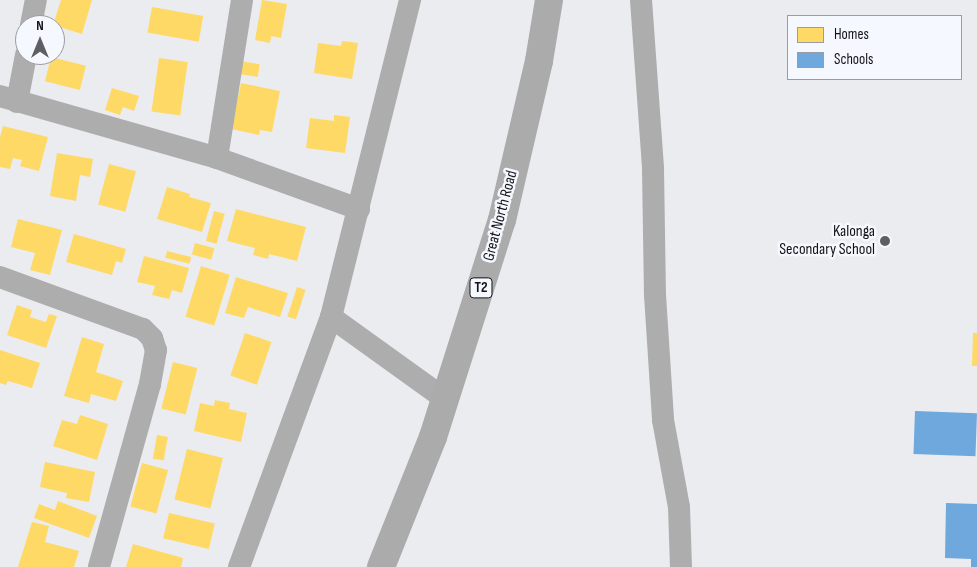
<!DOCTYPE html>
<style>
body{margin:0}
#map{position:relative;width:977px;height:567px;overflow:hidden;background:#eaecf0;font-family:"Sofia Sans Condensed",sans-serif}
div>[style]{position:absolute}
.homes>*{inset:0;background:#ffd966;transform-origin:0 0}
.schools>*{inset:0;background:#6fa8dc;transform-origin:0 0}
.minor>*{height:22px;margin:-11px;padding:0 11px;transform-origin:11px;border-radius:11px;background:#aeadae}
.highway>*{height:28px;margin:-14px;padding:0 14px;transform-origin:14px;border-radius:14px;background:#ababac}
.dots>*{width:14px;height:14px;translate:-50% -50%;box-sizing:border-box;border:2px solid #f5f8ff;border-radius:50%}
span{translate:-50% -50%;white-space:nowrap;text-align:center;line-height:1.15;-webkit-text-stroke:5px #f5f8ff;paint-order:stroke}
.shield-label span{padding:1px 4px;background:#f5f8ff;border:1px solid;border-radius:4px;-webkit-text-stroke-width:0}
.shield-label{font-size:15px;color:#121316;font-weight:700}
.street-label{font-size:16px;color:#121316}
.poi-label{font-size:16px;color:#121316}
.right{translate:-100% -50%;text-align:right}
.legend{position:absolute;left:787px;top:15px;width:175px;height:65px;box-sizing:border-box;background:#f5f8ff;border:1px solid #9a9ca2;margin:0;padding:6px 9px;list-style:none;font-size:15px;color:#121316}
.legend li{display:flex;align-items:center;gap:10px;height:25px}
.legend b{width:25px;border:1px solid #9a9ca2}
.north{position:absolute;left:15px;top:15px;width:50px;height:50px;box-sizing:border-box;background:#f5f8ff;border:1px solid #9a9ca2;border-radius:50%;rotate:0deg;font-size:14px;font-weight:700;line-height:20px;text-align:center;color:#121316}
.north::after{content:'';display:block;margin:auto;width:18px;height:22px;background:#5e5f62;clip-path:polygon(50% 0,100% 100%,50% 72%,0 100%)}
</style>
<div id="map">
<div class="homes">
<div style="clip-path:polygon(61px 0,92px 0,82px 34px,53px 25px)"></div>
<div style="clip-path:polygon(262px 0,287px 4px,281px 38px,271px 36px,270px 43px,255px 40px)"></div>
<div style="left:152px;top:7px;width:52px;height:26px;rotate:10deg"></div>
<div style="clip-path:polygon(342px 41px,358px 43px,352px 79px,314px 73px,318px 43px,341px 46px)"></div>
<div style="left:51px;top:57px;width:36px;height:25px;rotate:14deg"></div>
<div style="left:159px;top:58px;width:29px;height:54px;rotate:8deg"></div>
<div style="left:240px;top:61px;width:20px;height:13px;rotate:9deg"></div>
<div style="clip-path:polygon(241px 83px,280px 91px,272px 132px,260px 130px,259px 135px,231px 129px)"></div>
<div style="clip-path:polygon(112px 88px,139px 96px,134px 111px,123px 107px,120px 115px,105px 110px)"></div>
<div style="clip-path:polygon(334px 115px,350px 117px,345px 153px,306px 148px,310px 118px,334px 121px)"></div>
<div style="clip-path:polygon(3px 126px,48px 137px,39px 171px,20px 166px,22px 160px,13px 158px,10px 169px,0 167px,0 137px)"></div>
<div style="clip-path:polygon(57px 153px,93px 159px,90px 177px,80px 175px,76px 201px,50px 196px)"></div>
<div style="left:109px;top:164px;width:28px;height:42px;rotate:15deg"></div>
<div style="clip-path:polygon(167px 187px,190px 194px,189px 197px,211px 203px,202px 232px,157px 219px)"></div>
<div style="clip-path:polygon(236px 209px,306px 227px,297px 261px,269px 254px,268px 259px,253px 255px,255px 248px,227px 241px)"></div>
<div style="left:214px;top:211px;width:11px;height:31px;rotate:15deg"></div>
<div style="clip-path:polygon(18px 219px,62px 230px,50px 275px,30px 270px,35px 253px,11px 247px)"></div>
<div style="clip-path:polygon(74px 234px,126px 249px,122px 263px,116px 261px,112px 275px,66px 262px)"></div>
<div style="left:195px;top:243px;width:20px;height:12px;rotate:15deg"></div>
<div style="left:167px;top:251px;width:25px;height:7px;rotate:14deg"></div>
<div style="clip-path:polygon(144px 256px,189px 268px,182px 293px,172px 290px,169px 299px,152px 295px,155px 286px,137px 282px)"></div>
<div style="left:201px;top:266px;width:30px;height:53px;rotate:17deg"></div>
<div style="clip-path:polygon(236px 277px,288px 293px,280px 317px,248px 307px,244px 318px,225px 313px)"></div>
<div style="left:297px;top:287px;width:9px;height:31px;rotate:18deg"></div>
<div style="clip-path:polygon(17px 305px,32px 310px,30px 317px,46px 322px,49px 314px,57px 316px,46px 348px,7px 335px)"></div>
<div style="left:245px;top:333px;width:28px;height:45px;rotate:19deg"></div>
<div style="clip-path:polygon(973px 333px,977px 333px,977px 366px,972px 366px)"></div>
<div style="clip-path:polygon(82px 337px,104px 344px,96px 372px,123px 381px,116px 401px,91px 394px,89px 403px,64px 396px)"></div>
<div style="clip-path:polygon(0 350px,40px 363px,32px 388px,8px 381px,6px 385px,0 383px)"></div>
<div style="left:173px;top:362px;width:25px;height:48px;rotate:14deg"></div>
<div style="clip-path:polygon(215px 400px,230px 403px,229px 409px,247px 413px,241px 442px,194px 431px,200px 403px,214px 406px)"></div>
<div style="clip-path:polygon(80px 415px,108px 424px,97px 460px,53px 446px,62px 420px,77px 424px)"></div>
<div style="left:157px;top:435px;width:11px;height:24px;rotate:10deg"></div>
<div style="left:187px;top:449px;width:37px;height:52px;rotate:14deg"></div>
<div style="clip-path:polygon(45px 462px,95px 472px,89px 502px,66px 498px,67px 493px,40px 487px)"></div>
<div style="left:142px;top:463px;width:27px;height:45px;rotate:15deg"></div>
<div style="clip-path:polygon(58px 501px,97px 516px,89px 538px,34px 518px,39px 504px,55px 510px)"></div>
<div style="left:169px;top:513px;width:47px;height:26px;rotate:13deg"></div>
<div style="clip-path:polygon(32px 522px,49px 526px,45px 542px,79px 551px,74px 567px,18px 567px)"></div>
<div style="clip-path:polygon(133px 544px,183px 558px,181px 567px,126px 567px)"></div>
</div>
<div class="schools">
<div style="left:915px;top:411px;width:62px;height:43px;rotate:2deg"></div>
<div style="clip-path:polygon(946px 503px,977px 504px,977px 567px,971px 567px,971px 559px,945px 558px)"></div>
</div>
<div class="minor">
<div style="left:641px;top:0;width:169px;rotate:85.9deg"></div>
<div style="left:653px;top:169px;width:126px;rotate:89.1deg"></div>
<div style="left:655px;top:295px;width:125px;rotate:86.3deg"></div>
<div style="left:663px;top:420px;width:88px;rotate:79.6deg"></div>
<div style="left:679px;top:507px;width:60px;rotate:88.1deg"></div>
<div style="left:31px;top:25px;width:25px;rotate:-79deg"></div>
<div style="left:0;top:96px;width:226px;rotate:15.9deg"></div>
<div style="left:217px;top:158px;width:151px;rotate:19.8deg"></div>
<div style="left:17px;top:102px;width:48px;rotate:-79.2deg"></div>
<div style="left:217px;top:158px;width:160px;rotate:-81deg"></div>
<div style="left:0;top:277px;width:152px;rotate:20deg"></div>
<div style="left:143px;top:329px;width:13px;rotate:45deg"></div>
<div style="left:152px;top:338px;width:13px;rotate:72deg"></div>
<div style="left:156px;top:350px;width:35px;rotate:100deg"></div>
<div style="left:150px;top:384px;width:190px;rotate:105.6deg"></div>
<div style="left:331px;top:317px;width:140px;rotate:35.7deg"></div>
<div style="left:239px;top:567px;width:266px;rotate:-69.8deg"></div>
<div style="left:331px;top:317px;width:327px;rotate:-76deg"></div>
</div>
<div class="highway">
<div style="left:381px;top:567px;width:140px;rotate:-68.2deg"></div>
<div style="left:433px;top:437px;width:228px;rotate:-72.4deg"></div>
<div style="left:502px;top:220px;width:163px;rotate:-76.9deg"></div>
<div style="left:539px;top:61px;width:62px;rotate:-80.7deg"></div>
</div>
<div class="dots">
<div style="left:885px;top:241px;background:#5e5f62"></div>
</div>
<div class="shield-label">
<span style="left:481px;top:288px">T2</span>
</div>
<div class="street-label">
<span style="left:501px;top:216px;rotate:-75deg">Great North Road</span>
</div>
<div class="poi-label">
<span class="right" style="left:875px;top:241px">Kalonga<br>Secondary School</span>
</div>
<ul class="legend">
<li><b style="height:14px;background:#ffd966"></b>Homes</li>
<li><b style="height:14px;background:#6fa8dc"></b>Schools</li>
</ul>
<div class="north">N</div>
</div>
